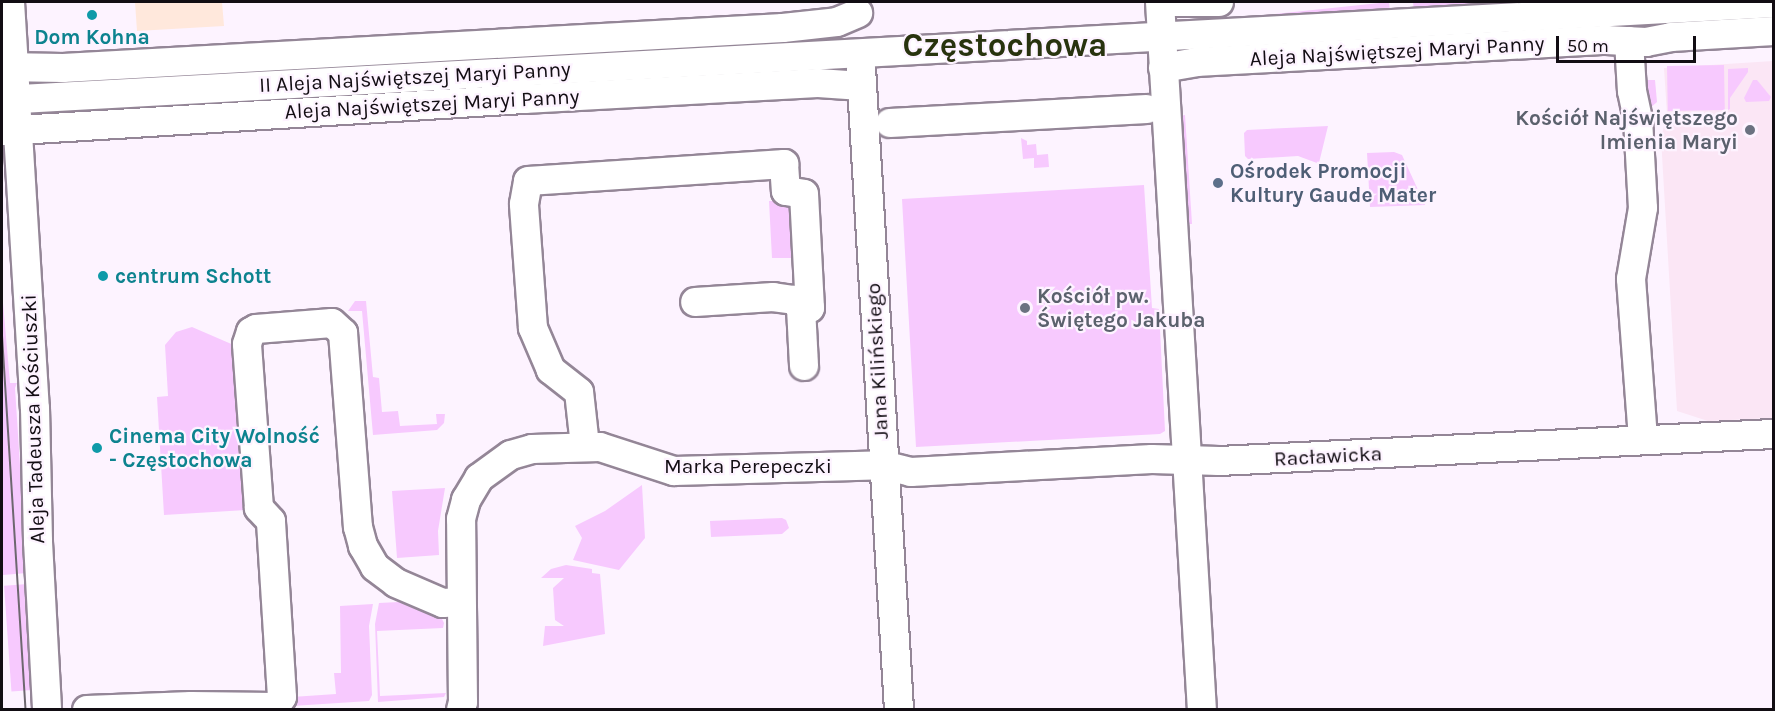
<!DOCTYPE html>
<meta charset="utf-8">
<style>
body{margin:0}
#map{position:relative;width:1775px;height:711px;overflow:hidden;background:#fdf3ff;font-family:Karla,sans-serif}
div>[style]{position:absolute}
.commercial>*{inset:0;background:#ffe8dc}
.education>*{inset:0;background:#fbe6f5}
.green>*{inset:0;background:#f7c9fe;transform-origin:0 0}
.roads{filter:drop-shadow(2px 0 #948697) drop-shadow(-2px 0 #948697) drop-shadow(0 2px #948697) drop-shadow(0 -2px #948697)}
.minor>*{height:28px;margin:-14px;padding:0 14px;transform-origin:14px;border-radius:14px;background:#fff}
.tram>*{height:1.5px;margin:-0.75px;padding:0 0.75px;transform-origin:0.75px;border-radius:0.75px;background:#6e676f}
.dots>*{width:16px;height:16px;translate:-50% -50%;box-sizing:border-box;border:3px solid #fdf3ff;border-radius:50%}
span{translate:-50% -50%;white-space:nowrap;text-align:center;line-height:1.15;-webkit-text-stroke:4.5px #fdf3ff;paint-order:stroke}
.culture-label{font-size:21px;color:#0d838f;font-weight:700}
.left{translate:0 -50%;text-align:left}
.street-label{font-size:21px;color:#120d13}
.worship-label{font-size:21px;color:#5b616d;font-weight:700}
.right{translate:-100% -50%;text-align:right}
.service-label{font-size:21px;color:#4e5e75;font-weight:700}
.town-label{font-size:33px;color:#28330e;font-weight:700}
.frame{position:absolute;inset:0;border:3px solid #120d13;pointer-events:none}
.scale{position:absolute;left:1556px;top:36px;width:140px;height:27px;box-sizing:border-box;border:3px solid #120d13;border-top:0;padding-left:8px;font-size:18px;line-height:21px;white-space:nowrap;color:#120d13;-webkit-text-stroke:4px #fdf3ff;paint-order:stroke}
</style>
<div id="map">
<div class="commercial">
<div style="clip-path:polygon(135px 2px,222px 2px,224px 26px,137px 31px)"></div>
</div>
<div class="education">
<div style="clip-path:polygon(1773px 61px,1773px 418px,1708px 421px,1677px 411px,1661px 138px,1667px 114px,1664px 68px)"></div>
</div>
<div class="green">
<div style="left:1389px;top:2px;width:10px;height:190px;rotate:84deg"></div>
<div style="clip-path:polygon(1413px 2px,1501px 2px,1501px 6px,1414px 11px)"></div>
<div style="left:1724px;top:65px;width:45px;height:57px;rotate:89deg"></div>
<div style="clip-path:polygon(1748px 68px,1748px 72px,1730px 98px,1730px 109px,1728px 110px,1728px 69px)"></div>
<div style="clip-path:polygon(1641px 80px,1655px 80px,1657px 102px,1649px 109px)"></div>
<div style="clip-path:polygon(1753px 80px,1757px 80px,1771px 97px,1769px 101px,1746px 102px,1744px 98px)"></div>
<div style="clip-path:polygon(1185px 115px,1192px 224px,1186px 224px,1180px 116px)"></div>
<div style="clip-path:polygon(1328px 126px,1318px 167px,1317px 163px,1298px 156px,1248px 159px,1245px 156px,1244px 133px,1247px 130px)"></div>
<div style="clip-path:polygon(1021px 138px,1027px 141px,1027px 145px,1036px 144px,1037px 155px,1048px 154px,1049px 167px,1034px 168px,1034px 158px,1023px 159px)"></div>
<div style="clip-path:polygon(1394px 152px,1402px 155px,1425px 205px,1370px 207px,1367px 153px)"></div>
<div style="clip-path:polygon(1144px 185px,1152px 308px,1159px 309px,1165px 431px,1160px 434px,916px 447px,902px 199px)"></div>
<div style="clip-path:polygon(799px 200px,802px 249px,792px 258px,772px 258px,769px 201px)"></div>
<div style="clip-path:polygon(2px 291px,10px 383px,17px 383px,15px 388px,27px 573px,3px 575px)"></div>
<div style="clip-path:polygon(355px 301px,366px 301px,373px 377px,379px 378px,382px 412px,398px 411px,400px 426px,437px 424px,436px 414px,445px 414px,444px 423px,437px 430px,373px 435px,362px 311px,348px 311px)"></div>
<div style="clip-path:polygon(192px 327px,236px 346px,246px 510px,164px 515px,157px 397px,168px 396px,165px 345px,176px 332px)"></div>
<div style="clip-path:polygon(642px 485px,645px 538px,619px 570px,573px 560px,582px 538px,575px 526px,605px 511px)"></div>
<div style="clip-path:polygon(445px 488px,438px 531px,439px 555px,397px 558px,392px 491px)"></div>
<div style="clip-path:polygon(782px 518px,786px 520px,789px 528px,782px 534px,711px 537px,710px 521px)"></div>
<div style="clip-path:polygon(566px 565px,592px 569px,592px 573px,600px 574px,605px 634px,543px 646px,545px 626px,564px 626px,555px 620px,553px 588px,564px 578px,541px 578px,551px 569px)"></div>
<div style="left:28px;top:584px;width:106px;height:24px;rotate:86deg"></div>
<div style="clip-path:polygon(399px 602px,442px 619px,444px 623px,443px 628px,377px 631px,380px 696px,446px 693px,444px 697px,378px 702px,375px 624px,379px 603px)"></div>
<div style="clip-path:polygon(373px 604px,369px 626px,372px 695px,369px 701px,292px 706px,292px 697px,336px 694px,334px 673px,341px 673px,340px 606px)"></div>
</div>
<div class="roads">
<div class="minor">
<div style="left:10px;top:2px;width:407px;rotate:86.5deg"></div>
<div style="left:35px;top:408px;width:134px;rotate:88.7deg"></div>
<div style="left:38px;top:542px;width:168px;rotate:86.9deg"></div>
<div style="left:1160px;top:2px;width:709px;rotate:86.61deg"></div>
<div style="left:1167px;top:2px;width:52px"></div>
<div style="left:1629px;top:41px;width:50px;rotate:86.6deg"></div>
<div style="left:1632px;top:91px;width:29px;rotate:78deg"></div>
<div style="left:1638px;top:119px;width:89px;rotate:86.8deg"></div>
<div style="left:1643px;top:208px;width:72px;rotate:99.6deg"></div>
<div style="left:1631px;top:279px;width:161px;rotate:85.7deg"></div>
<div style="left:2px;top:67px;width:61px;rotate:0.9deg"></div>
<div style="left:63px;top:68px;width:721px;rotate:-3.18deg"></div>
<div style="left:783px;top:28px;width:54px;rotate:-6.3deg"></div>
<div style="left:837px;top:22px;width:23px;rotate:-23deg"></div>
<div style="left:861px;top:68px;width:643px;rotate:86.61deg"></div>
<div style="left:1163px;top:68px;width:34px;rotate:-10deg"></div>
<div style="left:1196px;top:62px;width:411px;rotate:-3.1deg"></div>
<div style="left:1606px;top:40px;width:40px;rotate:2.9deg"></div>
<div style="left:1646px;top:42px;width:25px;rotate:-11deg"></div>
<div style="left:1671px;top:37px;width:103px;rotate:-3.3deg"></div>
<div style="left:2px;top:100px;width:1775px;rotate:-3.13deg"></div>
<div style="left:890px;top:123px;width:257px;rotate:-3.1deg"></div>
<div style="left:2px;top:131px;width:523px;rotate:-3.51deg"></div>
<div style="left:524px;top:99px;width:294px;rotate:-3.1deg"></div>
<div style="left:818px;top:83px;width:44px;rotate:3.9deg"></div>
<div style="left:801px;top:308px;width:58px;rotate:87deg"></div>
<div style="left:585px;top:446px;width:54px;rotate:-96.3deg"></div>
<div style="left:579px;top:392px;width:36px;rotate:-142deg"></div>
<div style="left:551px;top:370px;width:46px;rotate:-113.2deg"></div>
<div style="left:533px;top:328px;width:124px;rotate:-94.2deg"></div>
<div style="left:524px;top:204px;width:23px;rotate:-80deg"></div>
<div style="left:528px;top:181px;width:257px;rotate:-3.8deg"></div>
<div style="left:784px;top:164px;width:27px;rotate:86deg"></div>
<div style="left:786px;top:191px;width:18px;rotate:9deg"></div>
<div style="left:804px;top:194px;width:114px;rotate:87deg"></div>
<div style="left:810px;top:308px;width:9px;rotate:180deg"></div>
<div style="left:801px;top:308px;width:11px;rotate:-131deg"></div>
<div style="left:794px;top:300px;width:21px;rotate:-172deg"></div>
<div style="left:773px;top:297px;width:78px;rotate:176.3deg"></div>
<div style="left:87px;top:710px;width:104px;rotate:-2.2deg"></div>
<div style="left:191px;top:706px;width:84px;rotate:0.7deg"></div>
<div style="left:275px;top:707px;width:12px;rotate:-55deg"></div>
<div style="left:282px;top:697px;width:176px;rotate:-93.6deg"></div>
<div style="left:271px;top:521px;width:18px;rotate:-133deg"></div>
<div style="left:259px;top:508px;width:164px;rotate:-94.2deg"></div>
<div style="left:247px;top:344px;width:13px;rotate:-72deg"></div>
<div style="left:251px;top:332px;width:6px;rotate:-31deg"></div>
<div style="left:256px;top:329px;width:76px;rotate:-4.5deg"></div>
<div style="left:332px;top:323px;width:15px;rotate:42deg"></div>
<div style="left:343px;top:333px;width:195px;rotate:85.6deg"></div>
<div style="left:358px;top:527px;width:20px;rotate:75deg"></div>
<div style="left:363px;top:546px;width:24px;rotate:60deg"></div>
<div style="left:375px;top:567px;width:26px;rotate:37deg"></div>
<div style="left:396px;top:583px;width:51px;rotate:23.1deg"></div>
<div style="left:443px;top:603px;width:18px;rotate:-3deg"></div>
<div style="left:461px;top:710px;width:8px;rotate:-76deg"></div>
<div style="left:463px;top:702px;width:183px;rotate:-90.6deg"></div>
<div style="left:461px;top:519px;width:20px;rotate:-75deg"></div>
<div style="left:466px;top:500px;width:26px;rotate:-59deg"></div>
<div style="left:479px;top:478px;width:39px;rotate:-36deg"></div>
<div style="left:511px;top:455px;width:22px;rotate:-16deg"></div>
<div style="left:532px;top:449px;width:68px;rotate:-1.7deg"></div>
<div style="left:600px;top:447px;width:78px;rotate:18deg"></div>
<div style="left:674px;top:471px;width:209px;rotate:-1.6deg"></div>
<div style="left:883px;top:465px;width:29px;rotate:14deg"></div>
<div style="left:911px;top:472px;width:241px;rotate:-3.1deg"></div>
<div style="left:1152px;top:459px;width:67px;rotate:1.7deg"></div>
<div style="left:1219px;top:461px;width:556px;rotate:-2.79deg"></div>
</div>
</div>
<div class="tram">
<div style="left:2px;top:328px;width:383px;rotate:86.4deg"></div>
</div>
<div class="dots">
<div style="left:92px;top:15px;background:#0f9aa8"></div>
<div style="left:1750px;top:130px;background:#6b7280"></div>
<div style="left:1218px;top:183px;background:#5c6f8a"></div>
<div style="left:103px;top:276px;background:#0f9aa8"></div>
<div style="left:1025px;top:308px;background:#6b7280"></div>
<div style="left:97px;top:448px;background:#0f9aa8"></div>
</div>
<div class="culture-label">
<span style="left:92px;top:37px">Dom Kohna</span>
<span class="left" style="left:115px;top:276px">centrum Schott</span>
<span class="left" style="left:109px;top:448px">Cinema City Wolność<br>- Częstochowa</span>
</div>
<div class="street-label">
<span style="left:1397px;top:51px;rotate:-3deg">Aleja Najświętszej Maryi Panny</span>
<span style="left:415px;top:77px;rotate:-3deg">II Aleja Najświętszej Maryi Panny</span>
<span style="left:432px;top:104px;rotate:-3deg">Aleja Najświętszej Maryi Panny</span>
<span style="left:877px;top:361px;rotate:-93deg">Jana Kilińskiego</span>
<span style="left:33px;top:419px;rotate:-92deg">Aleja Tadeusza Kościuszki</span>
<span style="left:1328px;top:456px;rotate:-3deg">Racławicka</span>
<span style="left:748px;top:466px">Marka Perepeczki</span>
</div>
<div class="worship-label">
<span class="right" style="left:1738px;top:130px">Kościół Najświętszego<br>Imienia Maryi</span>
<span class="left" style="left:1037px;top:308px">Kościół pw.<br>Świętego Jakuba</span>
</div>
<div class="service-label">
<span class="left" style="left:1230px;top:183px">Ośrodek Promocji<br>Kultury Gaude Mater</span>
</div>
<div class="town-label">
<span style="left:1005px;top:46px">Częstochowa</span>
</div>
<div class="frame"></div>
<div class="scale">50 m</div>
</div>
